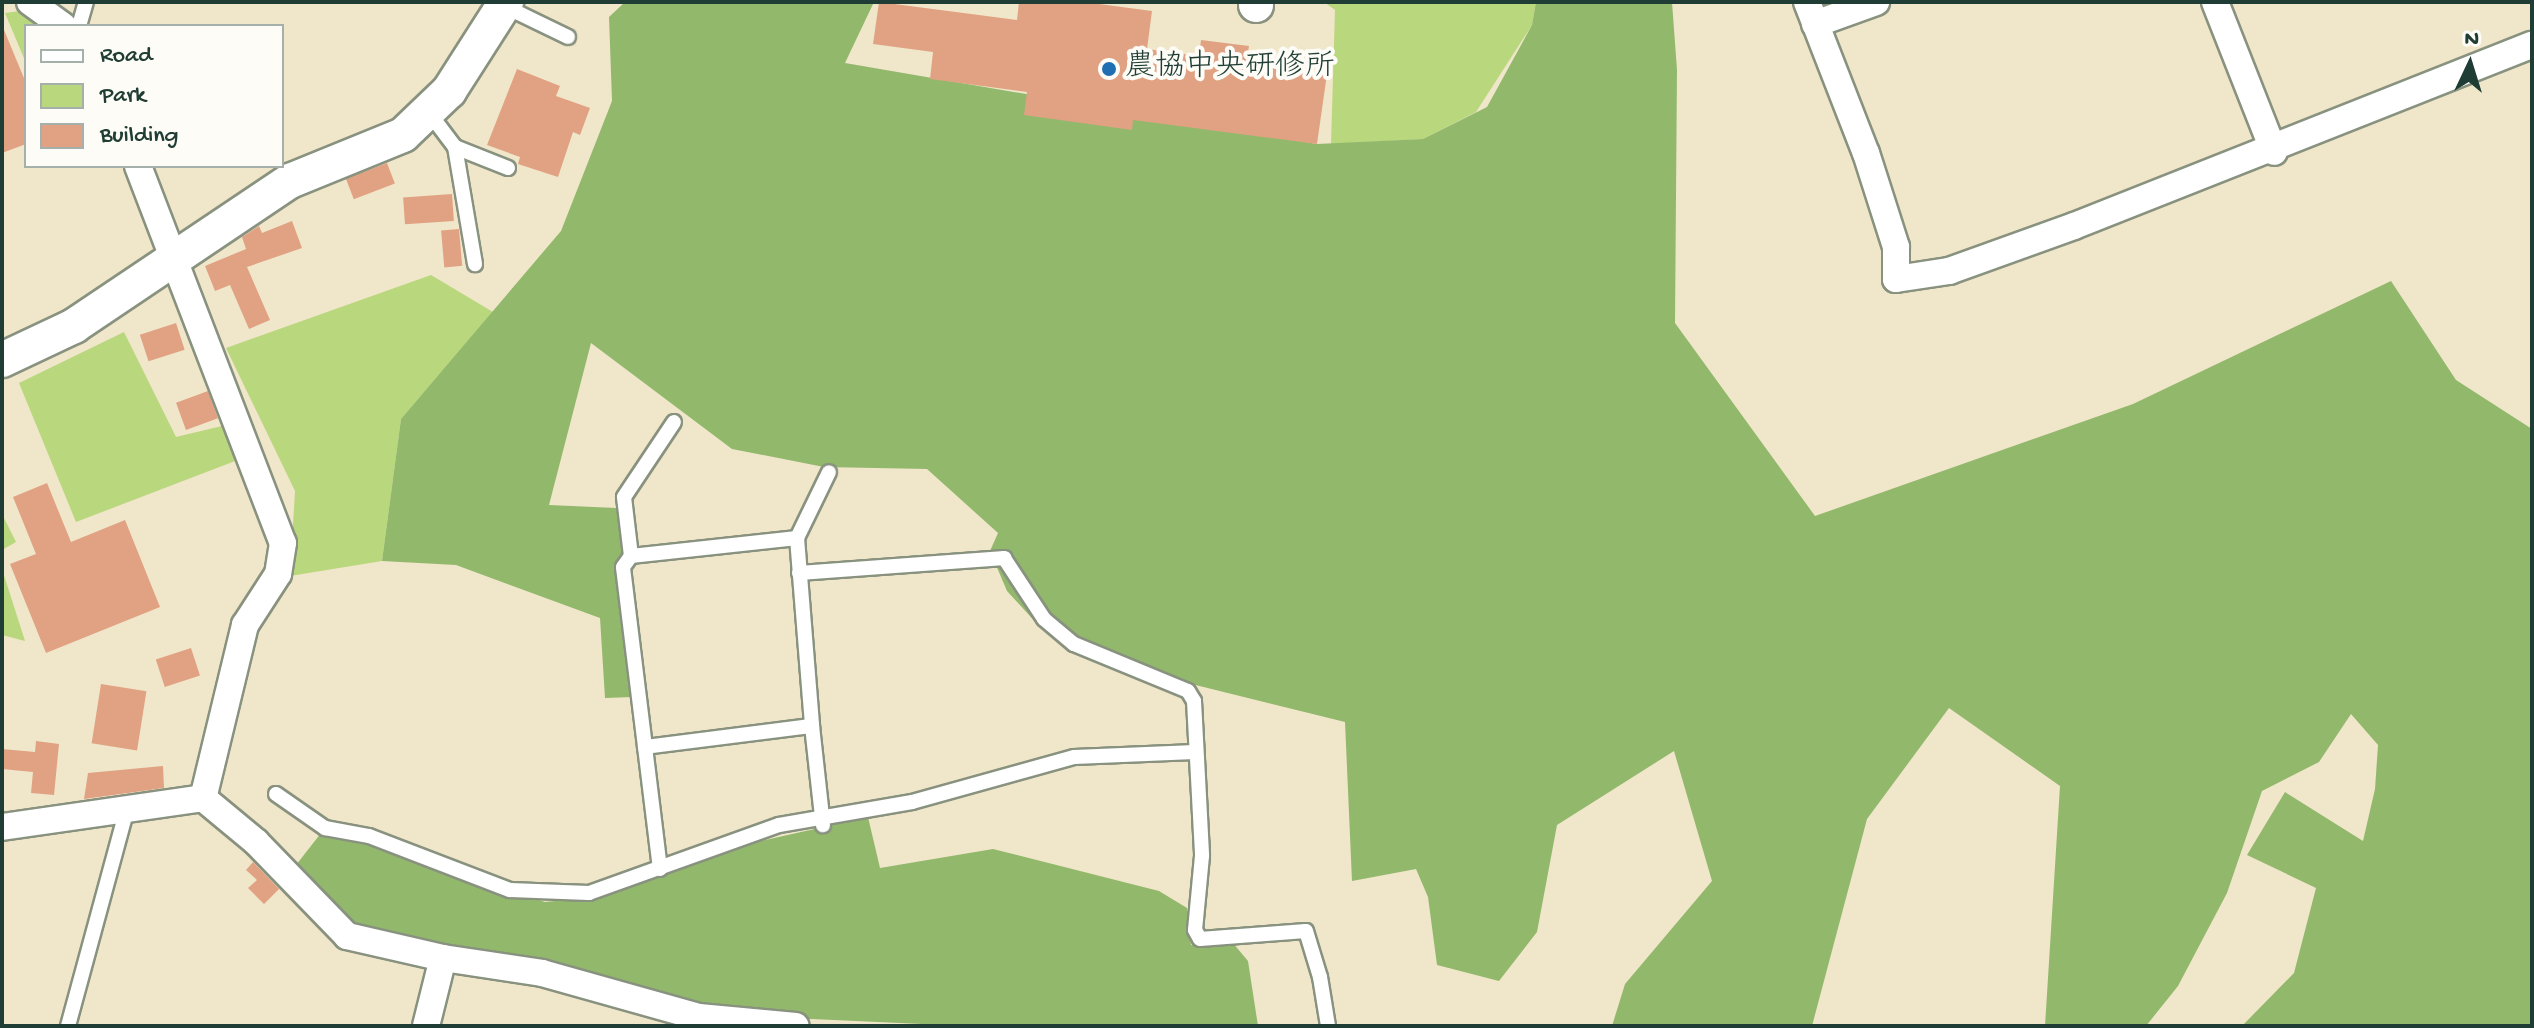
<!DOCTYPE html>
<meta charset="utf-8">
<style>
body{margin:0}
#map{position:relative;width:2534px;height:1028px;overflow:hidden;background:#f0e6ca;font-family:"Gochi Hand","Klee One",sans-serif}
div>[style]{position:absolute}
.green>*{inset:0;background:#b9d77d}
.forest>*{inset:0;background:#92b86c}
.building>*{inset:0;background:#e1a283;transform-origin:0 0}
.roads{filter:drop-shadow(2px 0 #88927f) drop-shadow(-2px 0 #88927f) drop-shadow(0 2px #88927f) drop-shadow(0 -2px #88927f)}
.service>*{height:14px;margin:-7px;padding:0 7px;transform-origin:7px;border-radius:7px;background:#fff}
.minor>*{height:26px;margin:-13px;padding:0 13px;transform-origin:13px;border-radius:13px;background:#fff}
.tertiary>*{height:34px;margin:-17px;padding:0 17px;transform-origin:17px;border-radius:17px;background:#fff}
.dots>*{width:22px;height:22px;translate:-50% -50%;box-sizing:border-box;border:4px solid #fdfcf7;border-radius:50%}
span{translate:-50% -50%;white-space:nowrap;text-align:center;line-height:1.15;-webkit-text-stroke:8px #fdfcf7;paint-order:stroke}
.poi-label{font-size:30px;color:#1f3d34}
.left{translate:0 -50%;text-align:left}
.frame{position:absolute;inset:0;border:4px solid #1f3d34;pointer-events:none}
.legend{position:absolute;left:24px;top:24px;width:260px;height:144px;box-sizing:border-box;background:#fdfcf7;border:2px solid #a4b0a9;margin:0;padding:10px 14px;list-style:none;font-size:24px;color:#1f3d34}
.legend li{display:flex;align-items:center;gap:16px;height:40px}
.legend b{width:40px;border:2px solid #a4b0a9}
.north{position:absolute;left:2430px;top:24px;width:80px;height:80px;-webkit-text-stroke:6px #fdfcf7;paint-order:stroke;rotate:4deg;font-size:22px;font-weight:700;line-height:32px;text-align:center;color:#1f3d34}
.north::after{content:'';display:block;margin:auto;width:28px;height:36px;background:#1f3d34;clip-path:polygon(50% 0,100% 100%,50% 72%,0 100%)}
</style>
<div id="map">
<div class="green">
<div style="clip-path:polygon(1324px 2px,1536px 2px,1532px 25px,1476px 112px,1423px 139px,1331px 144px,1335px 10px)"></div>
<div style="clip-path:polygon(20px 11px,42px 26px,26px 26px,26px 63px,5px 13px)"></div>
<div style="clip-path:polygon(431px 275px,493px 312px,401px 419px,382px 561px,290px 576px,295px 491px,226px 348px)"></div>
<div style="clip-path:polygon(124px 332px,176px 437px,226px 425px,243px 458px,76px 522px,19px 383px)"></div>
<div style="clip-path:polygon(2px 514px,16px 542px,2px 550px)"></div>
<div style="clip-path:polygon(2px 569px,25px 641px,2px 635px)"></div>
</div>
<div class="forest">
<div style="clip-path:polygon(625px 2px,874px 2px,845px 63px,1317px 144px,1423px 139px,1487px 107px,1532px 25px,1536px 2px,1672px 2px,1677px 70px,1675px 323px,1815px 516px,2133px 404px,2391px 281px,2456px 380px,2532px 429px,2532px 1026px,2242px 1026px,2294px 973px,2316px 888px,2247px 855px,2285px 792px,2363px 841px,2375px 789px,2378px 745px,2351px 714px,2319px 762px,2262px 791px,2227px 893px,2178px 986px,2146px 1026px,2045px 1026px,2060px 786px,1949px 708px,1867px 819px,1812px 1026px,1612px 1026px,1625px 984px,1712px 881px,1674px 751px,1557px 825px,1537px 932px,1499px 981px,1437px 965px,1428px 897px,1416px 869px,1352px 881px,1345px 722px,1099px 661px,1040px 627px,1007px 591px,990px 551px,998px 533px,927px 469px,824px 467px,732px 449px,591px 343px,549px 505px,616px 508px,628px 563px,633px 697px,605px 698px,600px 618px,456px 565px,382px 561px,401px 419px,561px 231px,612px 101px,609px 17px)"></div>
<div style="clip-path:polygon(868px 817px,880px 868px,993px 849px,1159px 891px,1187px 908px,1191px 945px,1232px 942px,1248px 961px,1258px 1026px,966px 1026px,744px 1016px,584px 972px,359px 937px,296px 865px,325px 828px,545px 902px,604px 896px,694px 856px)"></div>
</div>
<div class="building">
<div style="clip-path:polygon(879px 2px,1017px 20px,1019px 2px,1084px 2px,1152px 11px,1147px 49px,1199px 56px,1201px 40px,1249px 46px,1246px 63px,1327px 74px,1317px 144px,1133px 120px,1132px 130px,1024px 115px,1027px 92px,930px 79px,933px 52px,873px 44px)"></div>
<div style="clip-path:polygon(2px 25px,26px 83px,26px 144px,2px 153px)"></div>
<div style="clip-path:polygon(517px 69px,560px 86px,556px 96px,590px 108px,580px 135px,573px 132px,558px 177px,518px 164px,520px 157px,487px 145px)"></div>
<div style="left:387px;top:163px;width:22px;height:44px;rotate:69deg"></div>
<div style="left:452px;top:194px;width:27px;height:49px;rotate:86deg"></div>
<div style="clip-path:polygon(292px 221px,302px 248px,247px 267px,270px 320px,249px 329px,230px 285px,215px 291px,205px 266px,246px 249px,242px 237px,259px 226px,262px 233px)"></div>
<div style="left:459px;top:229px;width:37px;height:18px;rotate:85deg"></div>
<div style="left:176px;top:323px;width:28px;height:38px;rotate:72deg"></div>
<div style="left:208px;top:391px;width:29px;height:34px;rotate:70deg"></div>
<div style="clip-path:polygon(47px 483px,71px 542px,125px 520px,160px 607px,46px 653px,10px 564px,36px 554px,13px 497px)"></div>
<div style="left:191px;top:648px;width:29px;height:37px;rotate:72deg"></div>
<div style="left:101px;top:684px;width:46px;height:60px;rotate:9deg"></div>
<div style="clip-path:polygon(36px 741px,59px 744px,54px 795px,31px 793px,33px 772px,2px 769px,2px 749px,35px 752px)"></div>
<div style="clip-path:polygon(163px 766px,164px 788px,84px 799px,88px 773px)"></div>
<div style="clip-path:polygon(253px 862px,279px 889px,264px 904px,248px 888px,257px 880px,246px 870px)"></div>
</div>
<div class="roads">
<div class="service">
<div style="left:504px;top:6px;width:71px;rotate:25.8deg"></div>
<div style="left:79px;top:26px;width:25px;rotate:-74deg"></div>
<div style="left:430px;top:114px;width:41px;rotate:52.9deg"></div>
<div style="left:455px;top:147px;width:57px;rotate:21.6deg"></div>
<div style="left:455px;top:147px;width:119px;rotate:80.3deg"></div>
<div style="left:797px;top:538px;width:73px;rotate:-64.1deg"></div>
<div style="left:631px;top:556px;width:167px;rotate:-6.2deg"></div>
<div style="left:797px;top:538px;width:189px;rotate:85.4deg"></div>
<div style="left:799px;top:573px;width:206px;rotate:-4.2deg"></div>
<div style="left:1004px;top:558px;width:73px;rotate:56.7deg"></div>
<div style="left:1044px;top:619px;width:39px;rotate:40deg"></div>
<div style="left:1074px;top:644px;width:123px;rotate:22.4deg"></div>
<div style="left:1188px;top:691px;width:12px;rotate:59deg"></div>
<div style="left:1194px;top:701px;width:155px;rotate:87deg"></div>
<div style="left:1202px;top:856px;width:74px;rotate:95.4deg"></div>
<div style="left:1195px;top:930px;width:10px;rotate:61deg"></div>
<div style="left:1200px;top:939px;width:106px;rotate:-4.3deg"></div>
<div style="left:1306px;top:931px;width:48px;rotate:73.1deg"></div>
<div style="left:1320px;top:977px;width:50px;rotate:80.7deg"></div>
<div style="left:645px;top:747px;width:168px;rotate:-7.2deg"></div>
<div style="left:812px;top:726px;width:100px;rotate:83.7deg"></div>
<div style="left:276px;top:794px;width:60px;rotate:34.8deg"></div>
<div style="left:325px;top:828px;width:45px;rotate:10.3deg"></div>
<div style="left:369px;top:836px;width:151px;rotate:21deg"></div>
<div style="left:510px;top:890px;width:79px;rotate:2.2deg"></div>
<div style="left:589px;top:893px;width:202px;rotate:-19.7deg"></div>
<div style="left:779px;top:825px;width:135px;rotate:-9.8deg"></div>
<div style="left:912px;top:802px;width:168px;rotate:-15.5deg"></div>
<div style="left:1074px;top:757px;width:121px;rotate:-2.4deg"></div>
<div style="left:660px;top:869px;width:304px;rotate:-97deg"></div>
<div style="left:623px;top:567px;width:14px;rotate:-54deg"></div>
<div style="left:631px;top:556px;width:59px;rotate:-96.8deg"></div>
<div style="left:624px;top:497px;width:90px;rotate:-56.3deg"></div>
<div style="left:68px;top:1026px;width:222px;rotate:-74.8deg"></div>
</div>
<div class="minor">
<div style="left:30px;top:2px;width:41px;rotate:36deg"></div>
<div style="left:1807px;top:2px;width:162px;rotate:68.7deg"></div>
<div style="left:1866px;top:153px;width:99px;rotate:72.3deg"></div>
<div style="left:1896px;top:247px;width:32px;rotate:90deg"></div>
<div style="left:1896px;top:279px;width:54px;rotate:-8.6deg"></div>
<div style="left:1949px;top:271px;width:133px;rotate:-19.8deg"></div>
<div style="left:2074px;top:226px;width:492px;rotate:-21.6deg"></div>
<div style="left:2215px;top:2px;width:161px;rotate:68.5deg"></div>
<div style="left:1815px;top:24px;width:65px;rotate:-19.8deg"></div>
<div style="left:138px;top:166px;width:404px;rotate:69deg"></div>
<div style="left:283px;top:543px;width:31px;rotate:99deg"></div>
<div style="left:278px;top:574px;width:61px;rotate:122.9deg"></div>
<div style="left:245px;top:625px;width:178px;rotate:103.6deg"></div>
<div style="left:2px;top:827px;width:203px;rotate:-8.2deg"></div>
<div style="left:203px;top:798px;width:69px;rotate:39.7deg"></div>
<div style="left:256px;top:842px;width:131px;rotate:45.9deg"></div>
<div style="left:347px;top:936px;width:98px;rotate:12.9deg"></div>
<div style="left:443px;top:958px;width:100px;rotate:8.6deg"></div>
<div style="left:542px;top:973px;width:163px;rotate:15.7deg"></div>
<div style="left:699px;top:1017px;width:97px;rotate:5.3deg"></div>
<div style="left:426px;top:1026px;width:70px;rotate:-76deg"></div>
</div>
<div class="tertiary">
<div style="left:1256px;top:2px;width:3px;rotate:90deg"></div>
<div style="left:2px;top:360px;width:80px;rotate:-25.3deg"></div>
<div style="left:74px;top:326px;width:260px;rotate:-33.9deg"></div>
<div style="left:290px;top:181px;width:122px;rotate:-22.2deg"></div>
<div style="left:403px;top:135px;width:64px;rotate:-43.7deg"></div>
<div style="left:449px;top:91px;width:106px;rotate:-57.4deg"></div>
</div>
</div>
<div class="dots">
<div style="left:1109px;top:69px;background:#1f6fb2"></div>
</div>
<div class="poi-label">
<span class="left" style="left:1125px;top:69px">農協中央研修所</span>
</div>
<div class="frame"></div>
<ul class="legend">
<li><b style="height:10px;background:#fff"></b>Road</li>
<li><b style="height:22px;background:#b9d77d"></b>Park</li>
<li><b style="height:22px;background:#e1a283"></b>Building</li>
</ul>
<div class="north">N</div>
</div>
